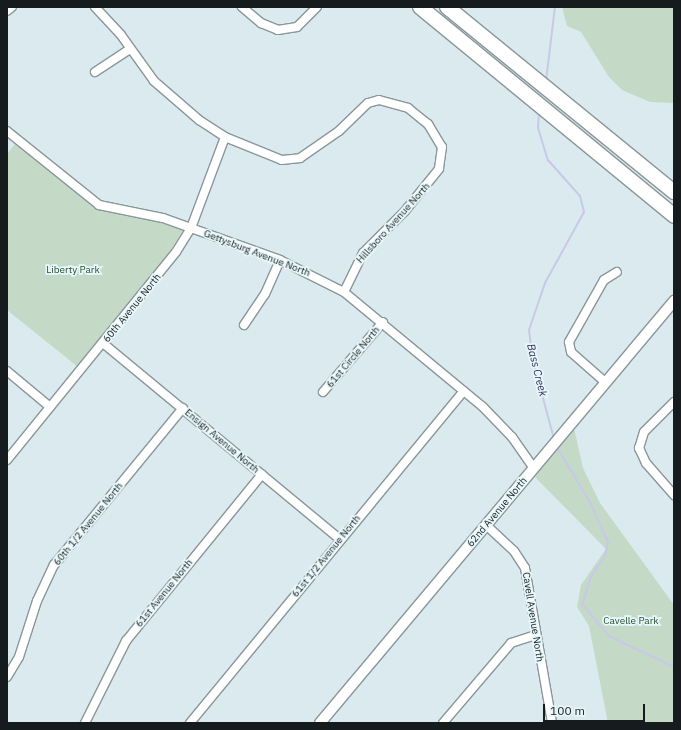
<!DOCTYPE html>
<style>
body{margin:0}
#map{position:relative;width:681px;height:730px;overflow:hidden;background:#dbeaee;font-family:"IBM Plex Sans",sans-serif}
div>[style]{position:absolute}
.green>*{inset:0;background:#c4dac6}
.stream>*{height:2px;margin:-1px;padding:0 1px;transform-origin:1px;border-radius:1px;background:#c7c9e9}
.path>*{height:1px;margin-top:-0.5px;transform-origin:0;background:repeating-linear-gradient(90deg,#808b8d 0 3px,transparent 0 6px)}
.roads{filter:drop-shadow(1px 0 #89979b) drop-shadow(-1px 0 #89979b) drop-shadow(0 1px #89979b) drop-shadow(0 -1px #89979b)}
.minor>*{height:8px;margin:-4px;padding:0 4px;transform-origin:4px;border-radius:4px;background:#fff}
.tertiary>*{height:10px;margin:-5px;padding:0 5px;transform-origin:5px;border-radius:5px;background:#fff}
.motorway>*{height:14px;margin:-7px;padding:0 7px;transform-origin:7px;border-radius:7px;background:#fff}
span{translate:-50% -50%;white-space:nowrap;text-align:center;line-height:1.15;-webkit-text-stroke:3.5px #e8f7fb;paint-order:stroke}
.street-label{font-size:10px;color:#161c1d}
.park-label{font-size:10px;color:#254f2d}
.water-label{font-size:11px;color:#2c2b56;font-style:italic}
.frame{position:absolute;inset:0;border:8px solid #161c1d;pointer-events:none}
.scale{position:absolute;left:543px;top:704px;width:102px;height:18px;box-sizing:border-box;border:2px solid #161c1d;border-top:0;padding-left:5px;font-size:12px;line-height:14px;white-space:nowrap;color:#161c1d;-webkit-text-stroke:3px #e8f7fb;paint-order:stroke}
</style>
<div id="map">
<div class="green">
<div style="clip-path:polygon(562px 7px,674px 7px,674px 103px,650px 102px,622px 90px,609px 77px,581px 32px,567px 26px)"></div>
<div style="clip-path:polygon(15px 144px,95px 208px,148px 218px,183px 230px,159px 269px,78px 367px,7px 310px,7px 154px)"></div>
<div style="clip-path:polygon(574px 428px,583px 468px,600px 503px,674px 605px,674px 723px,608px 723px,589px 626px,577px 607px,581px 585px,606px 549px,535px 477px)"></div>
</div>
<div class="stream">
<div style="left:546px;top:81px;width:75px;rotate:-83.1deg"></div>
<div style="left:539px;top:113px;width:15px;rotate:94deg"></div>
<div style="left:538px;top:128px;width:34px;rotate:73deg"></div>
<div style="left:548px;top:160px;width:48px;rotate:48.4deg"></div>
<div style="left:580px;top:196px;width:16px;rotate:76deg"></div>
<div style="left:584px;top:212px;width:81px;rotate:118.8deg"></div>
<div style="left:545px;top:283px;width:50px;rotate:108.8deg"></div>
<div style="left:529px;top:330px;width:31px;rotate:83deg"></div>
<div style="left:533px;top:361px;width:81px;rotate:74.9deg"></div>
<div style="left:557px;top:447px;width:66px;rotate:59.2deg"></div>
<div style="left:591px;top:504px;width:42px;rotate:65.9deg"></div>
<div style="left:608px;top:542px;width:14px;rotate:102deg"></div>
<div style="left:605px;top:556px;width:25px;rotate:124deg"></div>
<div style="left:591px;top:577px;width:28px;rotate:108deg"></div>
<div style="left:582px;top:604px;width:42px;rotate:49.8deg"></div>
<div style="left:609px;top:636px;width:72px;rotate:25.5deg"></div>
</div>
<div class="path">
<div style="left:635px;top:723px;width:1px;rotate:-90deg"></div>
</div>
<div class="roads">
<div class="minor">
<div style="left:95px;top:7px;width:38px;rotate:47deg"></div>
<div style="left:121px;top:35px;width:57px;rotate:54.3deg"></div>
<div style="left:154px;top:81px;width:60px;rotate:40.9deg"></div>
<div style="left:199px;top:120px;width:31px;rotate:33deg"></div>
<div style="left:225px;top:137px;width:61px;rotate:22deg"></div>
<div style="left:282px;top:160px;width:18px;rotate:-6deg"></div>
<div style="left:300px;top:158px;width:47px;rotate:-34.7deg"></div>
<div style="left:339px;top:131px;width:40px;rotate:-44deg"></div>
<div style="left:368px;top:103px;width:11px;rotate:-15deg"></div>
<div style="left:379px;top:100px;width:30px;rotate:15deg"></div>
<div style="left:408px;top:108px;width:26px;rotate:39deg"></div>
<div style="left:428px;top:124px;width:27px;rotate:59deg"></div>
<div style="left:442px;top:147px;width:22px;rotate:98deg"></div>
<div style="left:439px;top:169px;width:55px;rotate:129.1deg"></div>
<div style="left:404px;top:212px;width:58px;rotate:135deg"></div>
<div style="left:363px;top:253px;width:43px;rotate:116deg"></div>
<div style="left:242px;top:7px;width:25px;rotate:40deg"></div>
<div style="left:261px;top:23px;width:18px;rotate:22deg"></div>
<div style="left:278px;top:30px;width:19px;rotate:-9deg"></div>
<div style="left:297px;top:27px;width:28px;rotate:-45deg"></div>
<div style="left:7px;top:11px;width:6px;rotate:-39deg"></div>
<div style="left:95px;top:72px;width:42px;rotate:-33.3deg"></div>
<div style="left:7px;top:131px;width:118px;rotate:38.8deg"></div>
<div style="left:99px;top:205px;width:65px;rotate:11.5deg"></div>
<div style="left:163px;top:218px;width:124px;rotate:19.7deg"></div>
<div style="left:280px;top:260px;width:72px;rotate:26.6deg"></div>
<div style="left:344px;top:292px;width:180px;rotate:39.6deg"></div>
<div style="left:483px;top:407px;width:42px;rotate:46deg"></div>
<div style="left:512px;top:437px;width:38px;rotate:55deg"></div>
<div style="left:244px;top:325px;width:37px;rotate:-56deg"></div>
<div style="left:265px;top:294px;width:37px;rotate:-66deg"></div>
<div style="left:104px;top:344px;width:306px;rotate:39.6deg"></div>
<div style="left:7px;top:371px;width:56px;rotate:39.9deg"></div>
<div style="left:605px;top:382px;width:45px;rotate:-138.6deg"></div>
<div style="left:571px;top:352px;width:10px;rotate:-101deg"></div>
<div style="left:569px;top:342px;width:71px;rotate:-60.6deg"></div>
<div style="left:604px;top:280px;width:15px;rotate:-32deg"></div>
<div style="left:323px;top:392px;width:92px;rotate:-49.4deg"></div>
<div style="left:674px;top:402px;width:42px;rotate:135deg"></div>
<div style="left:644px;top:432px;width:17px;rotate:107deg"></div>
<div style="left:639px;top:448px;width:17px;rotate:65deg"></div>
<div style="left:646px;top:463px;width:43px;rotate:48.8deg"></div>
<div style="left:7px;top:460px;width:268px;rotate:-50.9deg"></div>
<div style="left:176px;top:252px;width:28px;rotate:-58deg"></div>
<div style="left:191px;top:228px;width:97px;rotate:-69.5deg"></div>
<div style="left:486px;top:525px;width:38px;rotate:43deg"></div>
<div style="left:514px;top:551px;width:20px;rotate:57deg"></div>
<div style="left:525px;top:568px;width:157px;rotate:80.1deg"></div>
<div style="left:7px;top:677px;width:23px;rotate:-59deg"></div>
<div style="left:19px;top:657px;width:59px;rotate:-72.2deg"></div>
<div style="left:37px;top:601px;width:40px;rotate:-65deg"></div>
<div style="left:54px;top:565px;width:203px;rotate:-50.6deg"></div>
<div style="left:85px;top:723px;width:92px;rotate:-63.4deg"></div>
<div style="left:126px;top:641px;width:215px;rotate:-50.8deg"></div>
<div style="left:190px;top:723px;width:430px;rotate:-50.5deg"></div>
<div style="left:443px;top:723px;width:105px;rotate:-49.6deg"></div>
<div style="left:511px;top:643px;width:25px;rotate:-18deg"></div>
</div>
<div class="tertiary">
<div style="left:320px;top:723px;width:551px;rotate:-50.01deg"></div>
</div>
<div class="motorway">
<div style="left:420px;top:7px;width:329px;rotate:39.4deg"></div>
<div style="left:447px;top:7px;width:293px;rotate:39.2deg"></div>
</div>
</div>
<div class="street-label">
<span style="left:393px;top:223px;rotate:-48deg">Hillsboro Avenue North</span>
<span style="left:257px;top:253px;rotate:21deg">Gettysburg Avenue North</span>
<span style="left:132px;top:308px;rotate:-51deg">60th Avenue North</span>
<span style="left:353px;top:357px;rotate:-50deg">61st Circle North</span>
<span style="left:222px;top:441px;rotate:40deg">Ensign Avenue North</span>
<span style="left:497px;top:512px;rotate:-50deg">62nd Avenue North</span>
<span style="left:88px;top:524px;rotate:-51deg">60th 1/2 Avenue North</span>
<span style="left:326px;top:556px;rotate:-51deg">61st 1/2 Avenue North</span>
<span style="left:164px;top:593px;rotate:-51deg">61st Avenue North</span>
<span style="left:533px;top:617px;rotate:81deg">Cavell Avenue North</span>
</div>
<div class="park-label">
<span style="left:73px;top:270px">Liberty Park</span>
<span style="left:631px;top:621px">Cavelle Park</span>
</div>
<div class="water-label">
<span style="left:537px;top:370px;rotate:76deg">Bass Creek</span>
</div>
<div class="frame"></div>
<div class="scale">100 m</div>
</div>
